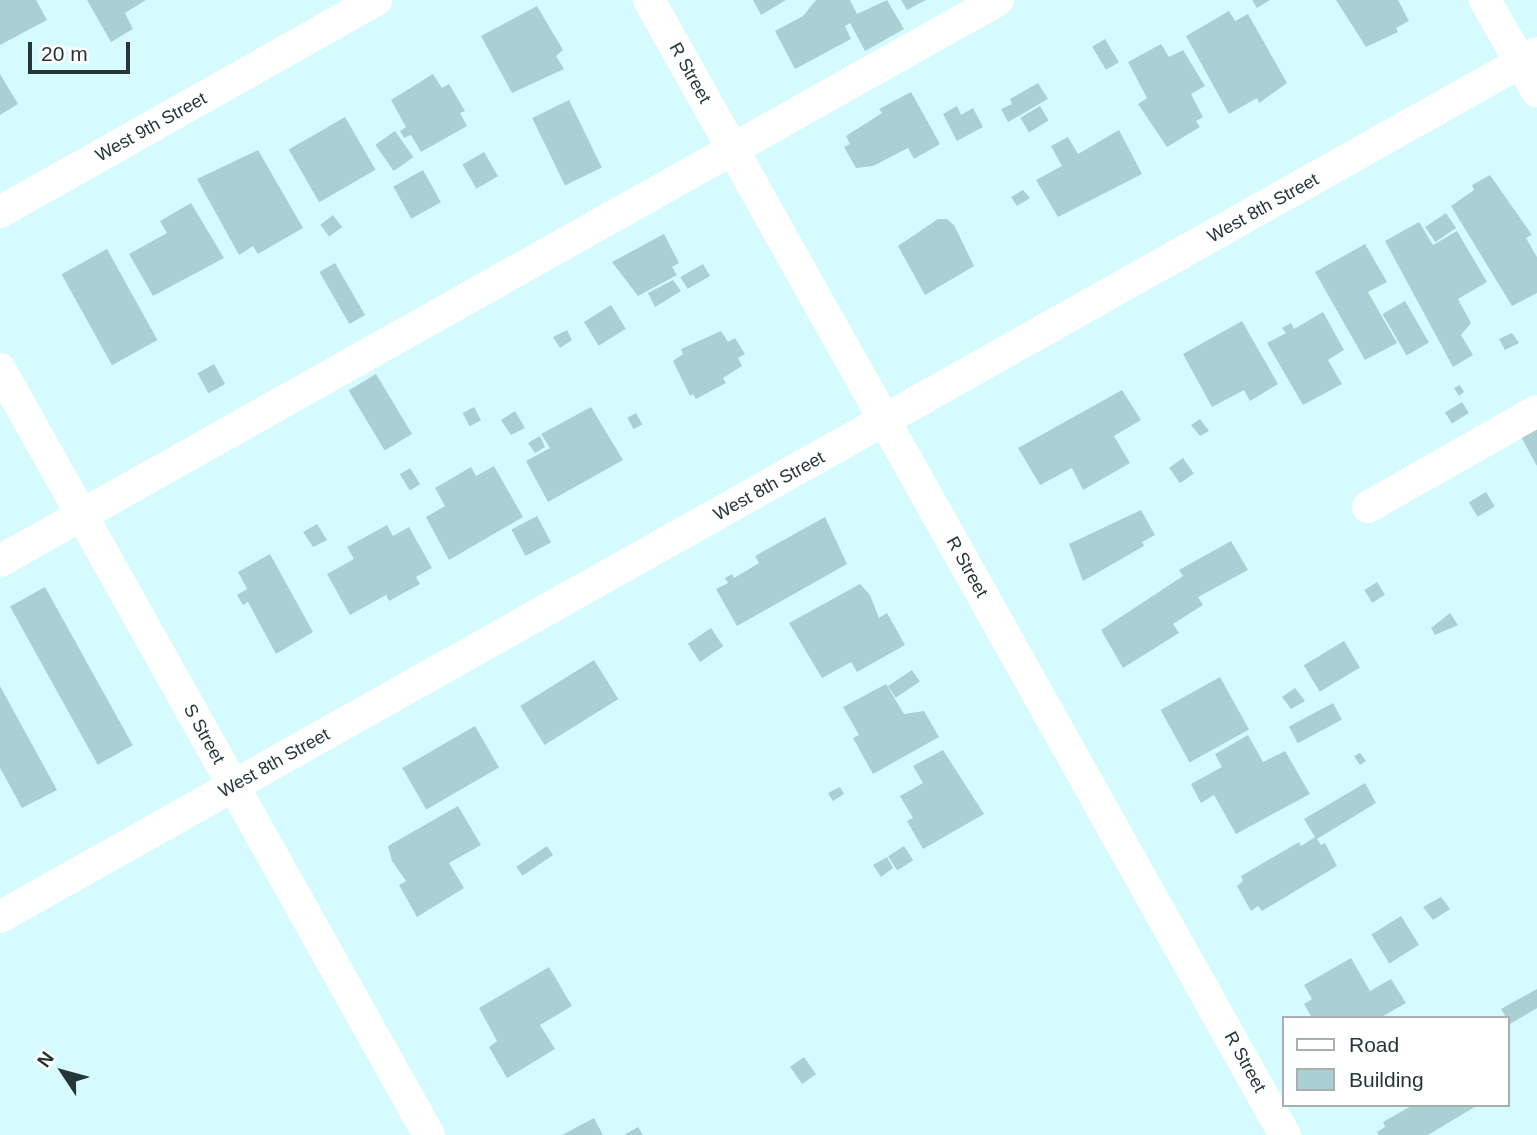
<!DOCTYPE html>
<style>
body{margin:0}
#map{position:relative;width:1537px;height:1135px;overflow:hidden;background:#d6fbfe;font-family:Arial,sans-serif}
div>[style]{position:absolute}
.building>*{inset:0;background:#a9d0d3;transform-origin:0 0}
.minor>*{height:32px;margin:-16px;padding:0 16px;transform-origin:16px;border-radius:16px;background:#fff}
span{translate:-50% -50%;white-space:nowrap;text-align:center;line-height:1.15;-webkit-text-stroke:5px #fff;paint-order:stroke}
.street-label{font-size:18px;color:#243638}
.legend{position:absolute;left:1282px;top:1016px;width:228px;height:91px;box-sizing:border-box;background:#fff;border:2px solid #a7afaf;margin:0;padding:9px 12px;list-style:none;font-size:21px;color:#243638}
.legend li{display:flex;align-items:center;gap:14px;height:35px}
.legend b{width:35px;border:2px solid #a7afaf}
.north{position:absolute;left:28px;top:1037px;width:70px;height:70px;-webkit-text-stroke:5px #fff;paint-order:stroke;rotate:306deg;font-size:19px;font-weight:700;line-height:28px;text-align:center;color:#243638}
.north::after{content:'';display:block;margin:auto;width:24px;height:32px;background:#243638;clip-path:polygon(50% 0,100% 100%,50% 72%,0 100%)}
.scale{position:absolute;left:28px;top:42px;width:102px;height:32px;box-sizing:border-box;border:4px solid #243638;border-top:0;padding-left:9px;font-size:21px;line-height:24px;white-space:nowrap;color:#243638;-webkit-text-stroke:5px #fff;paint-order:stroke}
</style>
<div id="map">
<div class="building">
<div style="clip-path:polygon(0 0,36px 0,47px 20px,0 45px)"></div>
<div style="clip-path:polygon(87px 0,146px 0,125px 13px,133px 29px,111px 42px)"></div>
<div style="clip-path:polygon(753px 0,786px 0,761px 15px)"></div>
<div style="clip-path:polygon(816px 0,850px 0,857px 14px,887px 0,904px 29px,865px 51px,850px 23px,845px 26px,851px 39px,795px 69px,775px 31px,803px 16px)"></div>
<div style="clip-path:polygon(901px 0,926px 0,907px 10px)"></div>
<div style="clip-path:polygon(1252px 0,1270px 0,1257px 8px)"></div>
<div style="clip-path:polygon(1336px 0,1398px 0,1409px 21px,1396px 28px,1398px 32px,1366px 47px)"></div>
<div style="clip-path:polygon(537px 6px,563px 50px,556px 56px,564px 69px,512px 93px,481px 36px)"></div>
<div style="clip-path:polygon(1229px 11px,1235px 21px,1248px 14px,1287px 83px,1259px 103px,1257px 98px,1229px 114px,1186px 36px)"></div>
<div style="left:1105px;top:39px;width:27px;height:15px;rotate:59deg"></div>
<div style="clip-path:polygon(1161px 44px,1169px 57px,1183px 50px,1205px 86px,1191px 94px,1203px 117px,1196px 121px,1200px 127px,1167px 147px,1138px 104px,1147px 98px,1128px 62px)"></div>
<div style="clip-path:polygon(0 74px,18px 104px,0 115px)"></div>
<div style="clip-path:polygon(433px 74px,442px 88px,449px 84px,465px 111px,460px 113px,467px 126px,421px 152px,411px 135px,404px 138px,400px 131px,406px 127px,391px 100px)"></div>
<div style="clip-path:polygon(1038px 83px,1048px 99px,1008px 122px,1001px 109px,1012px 104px,1010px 99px)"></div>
<div style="clip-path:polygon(911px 92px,940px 144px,914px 159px,908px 148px,873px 166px,856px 168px,844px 147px,850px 144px,846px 136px,882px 113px,879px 109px)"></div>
<div style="left:569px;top:100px;width:75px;height:41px;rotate:64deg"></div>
<div style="clip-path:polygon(957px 106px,961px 115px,973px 108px,983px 127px,957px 141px,943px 114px)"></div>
<div style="left:1040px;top:106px;width:17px;height:23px;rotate:59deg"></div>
<div style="left:345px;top:117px;width:61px;height:65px;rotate:60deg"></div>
<div style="clip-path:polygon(1119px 130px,1142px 174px,1058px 217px,1036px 180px,1062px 166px,1051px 146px,1068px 137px,1078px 154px)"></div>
<div style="left:395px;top:131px;width:32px;height:24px;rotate:55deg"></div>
<div style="clip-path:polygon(258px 150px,303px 228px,258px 254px,253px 246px,239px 255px,197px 179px)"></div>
<div style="left:484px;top:152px;width:28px;height:25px;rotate:60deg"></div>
<div style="left:423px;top:170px;width:37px;height:34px;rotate:61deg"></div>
<div style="clip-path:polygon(1490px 175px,1532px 235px,1526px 238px,1537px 257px,1537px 293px,1512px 306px,1451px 206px,1474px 190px,1472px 185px)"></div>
<div style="clip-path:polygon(1023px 190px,1030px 198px,1017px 206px,1011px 197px)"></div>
<div style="clip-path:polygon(191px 203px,224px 258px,153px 296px,129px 254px,167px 233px,160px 221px)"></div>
<div style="left:1446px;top:213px;width:18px;height:25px;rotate:56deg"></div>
<div style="left:333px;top:215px;width:15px;height:16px;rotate:53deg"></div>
<div style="clip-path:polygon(938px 219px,947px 219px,954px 225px,974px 266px,925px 295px,898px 246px)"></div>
<div style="clip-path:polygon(1419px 222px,1433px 245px,1457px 231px,1487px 282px,1458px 299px,1471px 323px,1461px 335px,1473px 355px,1453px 367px,1385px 241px)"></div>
<div style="clip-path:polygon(664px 234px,679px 263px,672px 267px,677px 275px,638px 296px,612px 262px)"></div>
<div style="clip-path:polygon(1365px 244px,1387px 282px,1368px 292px,1397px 343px,1365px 360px,1315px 272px)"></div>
<div style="left:107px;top:249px;width:104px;height:52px;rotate:61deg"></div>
<div style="left:335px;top:263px;width:60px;height:18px;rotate:60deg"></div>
<div style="left:703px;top:264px;width:14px;height:26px;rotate:60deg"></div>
<div style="clip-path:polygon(673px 280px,681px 291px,655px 307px,648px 293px)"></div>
<div style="left:1405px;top:301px;width:48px;height:26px;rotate:60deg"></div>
<div style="left:611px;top:305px;width:28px;height:32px;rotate:58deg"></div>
<div style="clip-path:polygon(1323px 312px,1344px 350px,1328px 360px,1342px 384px,1303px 405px,1267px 343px,1286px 333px,1282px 328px,1291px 323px,1294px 329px)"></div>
<div style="clip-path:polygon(1242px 321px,1278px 384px,1250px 401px,1244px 390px,1212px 407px,1183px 354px)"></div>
<div style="clip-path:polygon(567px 330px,572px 340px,560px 348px,553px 337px)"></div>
<div style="clip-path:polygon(721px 331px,728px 342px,735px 338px,745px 354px,738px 358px,742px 366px,723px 378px,726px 383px,696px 399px,693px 394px,690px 396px,673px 361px,683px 354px,681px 349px)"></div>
<div style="clip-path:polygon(1512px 333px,1519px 343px,1505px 350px,1499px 339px)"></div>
<div style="left:214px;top:364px;width:23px;height:19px;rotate:61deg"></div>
<div style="left:376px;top:374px;width:70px;height:32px;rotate:59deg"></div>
<div style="clip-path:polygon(1460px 385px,1464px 392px,1459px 396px,1454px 388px)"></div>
<div style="clip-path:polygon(1122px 390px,1141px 420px,1114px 436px,1130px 463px,1083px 490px,1072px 468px,1040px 485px,1018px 448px)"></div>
<div style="left:1462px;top:402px;width:13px;height:20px;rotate:58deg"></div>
<div style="left:474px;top:407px;width:15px;height:13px;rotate:62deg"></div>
<div style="clip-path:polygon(591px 407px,623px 460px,548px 502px,526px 461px,550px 448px,541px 434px)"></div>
<div style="clip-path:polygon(515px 411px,525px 428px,511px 435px,501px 420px)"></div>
<div style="left:636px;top:413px;width:13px;height:10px;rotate:61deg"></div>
<div style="clip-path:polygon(1200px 419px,1209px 431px,1200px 436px,1191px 425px)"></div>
<div style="clip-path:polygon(1537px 423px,1537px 466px,1519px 433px)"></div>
<div style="clip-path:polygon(540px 436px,545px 447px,535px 453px,528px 443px)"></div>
<div style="left:1183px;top:458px;width:19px;height:17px;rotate:55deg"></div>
<div style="clip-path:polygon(494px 466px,523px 517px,449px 560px,426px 517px,445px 506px,435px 488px,471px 467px,476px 476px)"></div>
<div style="left:410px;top:468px;width:19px;height:12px;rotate:58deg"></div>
<div style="left:1486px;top:492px;width:17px;height:20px;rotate:59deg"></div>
<div style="clip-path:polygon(1141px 510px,1155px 535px,1142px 542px,1144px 546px,1083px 581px,1069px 544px)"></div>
<div style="left:537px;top:516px;width:30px;height:29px;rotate:62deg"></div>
<div style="clip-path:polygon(825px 517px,847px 564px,737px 626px,716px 589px,728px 583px,725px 578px,732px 574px,734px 578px,759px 563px,755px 556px)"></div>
<div style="clip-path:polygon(317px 524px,327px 540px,313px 547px,303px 532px)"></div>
<div style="clip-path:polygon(387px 525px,393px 536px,409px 527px,432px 568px,416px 577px,420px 584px,389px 601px,386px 595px,350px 615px,327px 574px,354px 559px,347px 547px)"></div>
<div style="clip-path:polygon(1231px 541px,1248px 570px,1198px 597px,1203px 605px,1173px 624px,1179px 633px,1123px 668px,1101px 630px,1183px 576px,1179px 570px)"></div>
<div style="clip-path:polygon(270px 554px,313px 632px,276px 654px,248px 602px,243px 605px,237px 595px,247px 589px,238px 572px)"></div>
<div style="left:1377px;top:582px;width:15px;height:15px;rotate:58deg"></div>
<div style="clip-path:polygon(860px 584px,870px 595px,879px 618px,887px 613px,905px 645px,857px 672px,851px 662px,822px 678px,789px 623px)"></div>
<div style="left:45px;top:587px;width:181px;height:40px;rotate:61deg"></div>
<div style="clip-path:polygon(1450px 613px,1458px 625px,1435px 635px,1431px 628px)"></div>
<div style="left:711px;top:628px;width:22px;height:28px;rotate:56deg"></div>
<div style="left:1344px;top:641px;width:31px;height:47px;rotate:59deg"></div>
<div style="left:594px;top:660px;width:46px;height:87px;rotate:58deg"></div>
<div style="left:912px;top:670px;width:14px;height:29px;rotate:56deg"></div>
<div style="left:1220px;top:677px;width:60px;height:68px;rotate:61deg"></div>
<div style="clip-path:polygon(886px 684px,904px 714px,924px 711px,939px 737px,873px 774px,853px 738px,859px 735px,843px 707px)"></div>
<div style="clip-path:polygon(0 686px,57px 790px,22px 808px,0 768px)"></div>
<div style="clip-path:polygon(1295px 688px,1305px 701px,1291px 709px,1282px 697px)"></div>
<div style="left:1333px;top:703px;width:19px;height:50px;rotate:62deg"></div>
<div style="left:475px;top:726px;width:48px;height:84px;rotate:60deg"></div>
<div style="clip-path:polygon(1248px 735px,1263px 762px,1285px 751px,1310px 794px,1236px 834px,1214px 795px,1201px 803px,1191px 784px,1222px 767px,1215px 754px)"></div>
<div style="clip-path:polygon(943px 750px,984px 814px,923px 849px,907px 821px,913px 818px,900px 796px,923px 783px,913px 766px)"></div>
<div style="clip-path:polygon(1360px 753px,1366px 761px,1360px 765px,1354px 756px)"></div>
<div style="clip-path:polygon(1365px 783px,1376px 803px,1317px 839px,1321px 845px,1325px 843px,1337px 866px,1262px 911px,1258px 906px,1251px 911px,1237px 886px,1243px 881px,1241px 876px,1299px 842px,1301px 846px,1315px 837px,1304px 819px)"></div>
<div style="clip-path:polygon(840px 787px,844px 794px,833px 801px,828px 793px)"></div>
<div style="clip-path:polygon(458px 806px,481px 845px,449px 863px,464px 888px,417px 917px,399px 885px,406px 881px,392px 861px,388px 846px)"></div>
<div style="left:547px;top:846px;width:11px;height:37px;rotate:56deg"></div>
<div style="left:904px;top:846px;width:17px;height:19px;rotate:57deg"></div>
<div style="clip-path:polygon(887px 857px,893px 868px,881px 877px,873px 865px)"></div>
<div style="clip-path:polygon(1441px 897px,1450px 909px,1433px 920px,1423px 907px)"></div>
<div style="left:1401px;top:916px;width:34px;height:35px;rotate:58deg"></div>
<div style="clip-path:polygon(1351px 958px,1370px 991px,1391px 979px,1406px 1003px,1380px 1018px,1312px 1018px,1304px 1004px,1312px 999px,1304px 985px)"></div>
<div style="clip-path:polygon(549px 967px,572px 1006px,540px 1025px,555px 1049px,507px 1078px,489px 1047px,497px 1041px,479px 1008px)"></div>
<div style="clip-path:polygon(1537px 989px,1537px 1008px,1510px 1024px,1501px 1009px)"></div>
<div style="left:804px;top:1057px;width:21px;height:17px;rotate:55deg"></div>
<div style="clip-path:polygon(1413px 1105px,1478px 1105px,1428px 1135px,1379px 1135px,1377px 1132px,1385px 1127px,1383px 1122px)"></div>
<div style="clip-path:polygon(594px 1118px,603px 1135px,562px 1135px)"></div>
<div style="clip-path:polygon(638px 1127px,643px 1135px,624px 1135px)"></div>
</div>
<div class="minor">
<div style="left:649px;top:0;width:1301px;rotate:60.74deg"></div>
<div style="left:1485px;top:0;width:105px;rotate:60.3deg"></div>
<div style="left:0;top:212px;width:432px;rotate:-29.4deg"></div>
<div style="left:0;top:369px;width:878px;rotate:60.75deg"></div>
<div style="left:1368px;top:507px;width:194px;rotate:-29.6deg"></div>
<div style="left:0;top:561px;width:1145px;rotate:-29.34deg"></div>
<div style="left:0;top:917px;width:1763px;rotate:-29.34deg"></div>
</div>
<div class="street-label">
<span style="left:690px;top:73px;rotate:61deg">R Street</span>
<span style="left:151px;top:127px;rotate:-29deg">West 9th Street</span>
<span style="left:1263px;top:208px;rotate:-29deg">West 8th Street</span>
<span style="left:769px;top:486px;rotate:-29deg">West 8th Street</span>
<span style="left:967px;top:567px;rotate:61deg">R Street</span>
<span style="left:204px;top:734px;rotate:61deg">S Street</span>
<span style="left:274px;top:763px;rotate:-29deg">West 8th Street</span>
<span style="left:1245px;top:1062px;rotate:61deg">R Street</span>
</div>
<ul class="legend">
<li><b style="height:9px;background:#fff"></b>Road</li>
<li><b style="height:19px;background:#a9d0d3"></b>Building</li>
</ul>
<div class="north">N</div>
<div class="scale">20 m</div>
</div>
